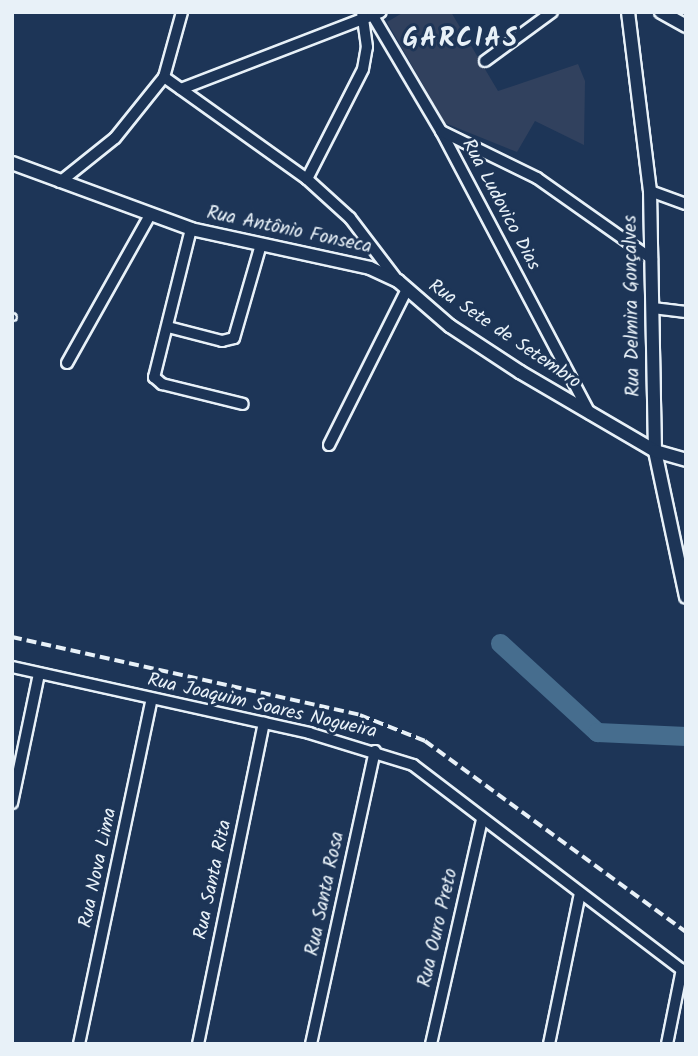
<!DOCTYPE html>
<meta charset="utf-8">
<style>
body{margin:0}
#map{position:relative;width:698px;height:1056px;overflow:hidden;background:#1d3557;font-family:Kalam,sans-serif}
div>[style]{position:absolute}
.built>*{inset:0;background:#31415e}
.river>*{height:19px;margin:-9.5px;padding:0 9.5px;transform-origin:9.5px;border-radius:9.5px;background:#466d8e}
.roads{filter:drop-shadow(2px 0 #e8f1f8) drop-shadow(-2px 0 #e8f1f8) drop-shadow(0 2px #e8f1f8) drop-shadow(0 -2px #e8f1f8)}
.service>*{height:5px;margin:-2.5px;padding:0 2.5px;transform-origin:2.5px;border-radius:2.5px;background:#1d3557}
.minor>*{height:10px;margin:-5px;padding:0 5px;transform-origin:5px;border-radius:5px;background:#1d3557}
.tertiary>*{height:12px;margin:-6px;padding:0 6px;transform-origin:6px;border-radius:6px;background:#1d3557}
.rail>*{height:3.5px;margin-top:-1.75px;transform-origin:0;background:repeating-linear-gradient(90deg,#e8f1f8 0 10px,transparent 0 15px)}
span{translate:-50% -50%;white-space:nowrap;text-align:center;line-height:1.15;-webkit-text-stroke:6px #1d3557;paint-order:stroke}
.street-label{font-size:19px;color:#e8f1f8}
.district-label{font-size:26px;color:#e8f1f8;font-weight:700;letter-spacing:2px}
.frame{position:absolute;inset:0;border:14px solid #e8f1f8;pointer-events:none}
</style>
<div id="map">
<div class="built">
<div style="clip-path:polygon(404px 12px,451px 12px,498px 91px,578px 64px,585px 81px,584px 145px,535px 121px,517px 152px,445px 123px,387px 22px)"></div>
</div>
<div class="river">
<div style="left:500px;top:643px;width:132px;rotate:42.5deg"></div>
<div style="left:597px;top:732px;width:89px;rotate:2.6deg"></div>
</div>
<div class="roads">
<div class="service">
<div style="left:12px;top:316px;width:1px;rotate:45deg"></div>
</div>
<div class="minor">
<div style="left:373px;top:16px;width:134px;rotate:59.4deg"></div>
<div style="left:441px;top:131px;width:320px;rotate:62.2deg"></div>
<div style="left:485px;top:61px;width:83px;rotate:-36.2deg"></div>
<div style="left:164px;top:77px;width:176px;rotate:35.5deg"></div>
<div style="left:307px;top:179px;width:58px;rotate:42.2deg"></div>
<div style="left:350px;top:218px;width:78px;rotate:52.8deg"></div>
<div style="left:181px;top:89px;width:214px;rotate:-21.1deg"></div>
<div style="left:441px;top:131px;width:107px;rotate:26.1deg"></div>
<div style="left:537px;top:178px;width:141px;rotate:35.2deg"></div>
<div style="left:307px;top:179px;width:123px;rotate:-63deg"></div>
<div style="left:363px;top:69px;width:22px;rotate:-80deg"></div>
<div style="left:367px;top:47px;width:35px;rotate:-98deg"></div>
<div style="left:60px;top:182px;width:70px;rotate:-38.7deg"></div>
<div style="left:115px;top:138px;width:78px;rotate:-51.2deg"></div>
<div style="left:164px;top:77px;width:67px;rotate:-74.5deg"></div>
<div style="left:650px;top:191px;width:38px;rotate:20deg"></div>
<div style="left:191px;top:229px;width:153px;rotate:104deg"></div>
<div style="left:154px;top:377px;width:11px;rotate:41deg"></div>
<div style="left:162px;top:384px;width:83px;rotate:13.9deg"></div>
<div style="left:653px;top:308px;width:33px;rotate:7deg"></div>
<div style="left:168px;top:327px;width:56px;rotate:14.5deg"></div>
<div style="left:222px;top:341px;width:12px;rotate:-14deg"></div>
<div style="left:234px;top:338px;width:94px;rotate:-73.9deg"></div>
<div style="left:67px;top:363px;width:167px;rotate:-60.7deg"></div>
<div style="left:329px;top:445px;width:172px;rotate:-63.4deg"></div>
<div style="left:12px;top:667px;width:304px;rotate:12.5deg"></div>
<div style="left:309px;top:733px;width:109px;rotate:17.1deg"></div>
<div style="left:413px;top:765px;width:343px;rotate:37.3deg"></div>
<div style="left:12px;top:803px;width:132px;rotate:-78.2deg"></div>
<div style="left:79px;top:1044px;width:353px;rotate:-78.1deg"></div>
<div style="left:198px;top:1044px;width:328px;rotate:-78.4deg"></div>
<div style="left:311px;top:1044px;width:300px;rotate:-77.7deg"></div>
<div style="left:431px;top:1044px;width:231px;rotate:-77.2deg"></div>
<div style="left:549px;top:1044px;width:154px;rotate:-78.4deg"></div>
<div style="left:667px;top:1044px;width:76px;rotate:-78.7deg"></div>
</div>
<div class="tertiary">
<div style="left:628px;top:12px;width:180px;rotate:83deg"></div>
<div style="left:650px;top:191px;width:260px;rotate:88.9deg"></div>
<div style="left:655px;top:451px;width:149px;rotate:78deg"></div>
<div style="left:661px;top:12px;width:29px;rotate:29deg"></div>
<div style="left:12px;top:163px;width:191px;rotate:20.2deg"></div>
<div style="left:191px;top:229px;width:183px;rotate:12.3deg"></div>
<div style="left:370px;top:268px;width:31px;rotate:25deg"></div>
<div style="left:398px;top:281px;width:69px;rotate:40.9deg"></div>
<div style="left:450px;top:326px;width:84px;rotate:33.3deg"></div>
<div style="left:520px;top:372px;width:156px;rotate:30.3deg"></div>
<div style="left:655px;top:451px;width:32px;rotate:16deg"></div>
</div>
</div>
<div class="rail">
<div style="left:12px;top:637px;width:357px;rotate:12.6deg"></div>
<div style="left:360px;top:715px;width:70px;rotate:21.8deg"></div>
<div style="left:425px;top:741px;width:323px;rotate:36.2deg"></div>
</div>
<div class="street-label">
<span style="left:500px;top:205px;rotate:62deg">Rua Ludovico Dias</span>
<span style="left:289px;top:231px;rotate:12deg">Rua Antônio Fonseca</span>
<span style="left:633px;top:306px;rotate:-91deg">Rua Delmira Gonçalves</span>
<span style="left:504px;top:335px;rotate:34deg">Rua Sete de Setembro</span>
<span style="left:262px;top:707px;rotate:13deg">Rua Joaquim Soares Nogueira</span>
<span style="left:99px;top:868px;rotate:-78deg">Rua Nova Lima</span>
<span style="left:214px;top:880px;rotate:-78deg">Rua Santa Rita</span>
<span style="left:326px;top:894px;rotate:-78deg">Rua Santa Rosa</span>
<span style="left:439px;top:928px;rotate:-77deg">Rua Ouro Preto</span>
</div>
<div class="district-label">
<span style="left:461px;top:40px">GARCIAS</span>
</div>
<div class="frame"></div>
</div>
